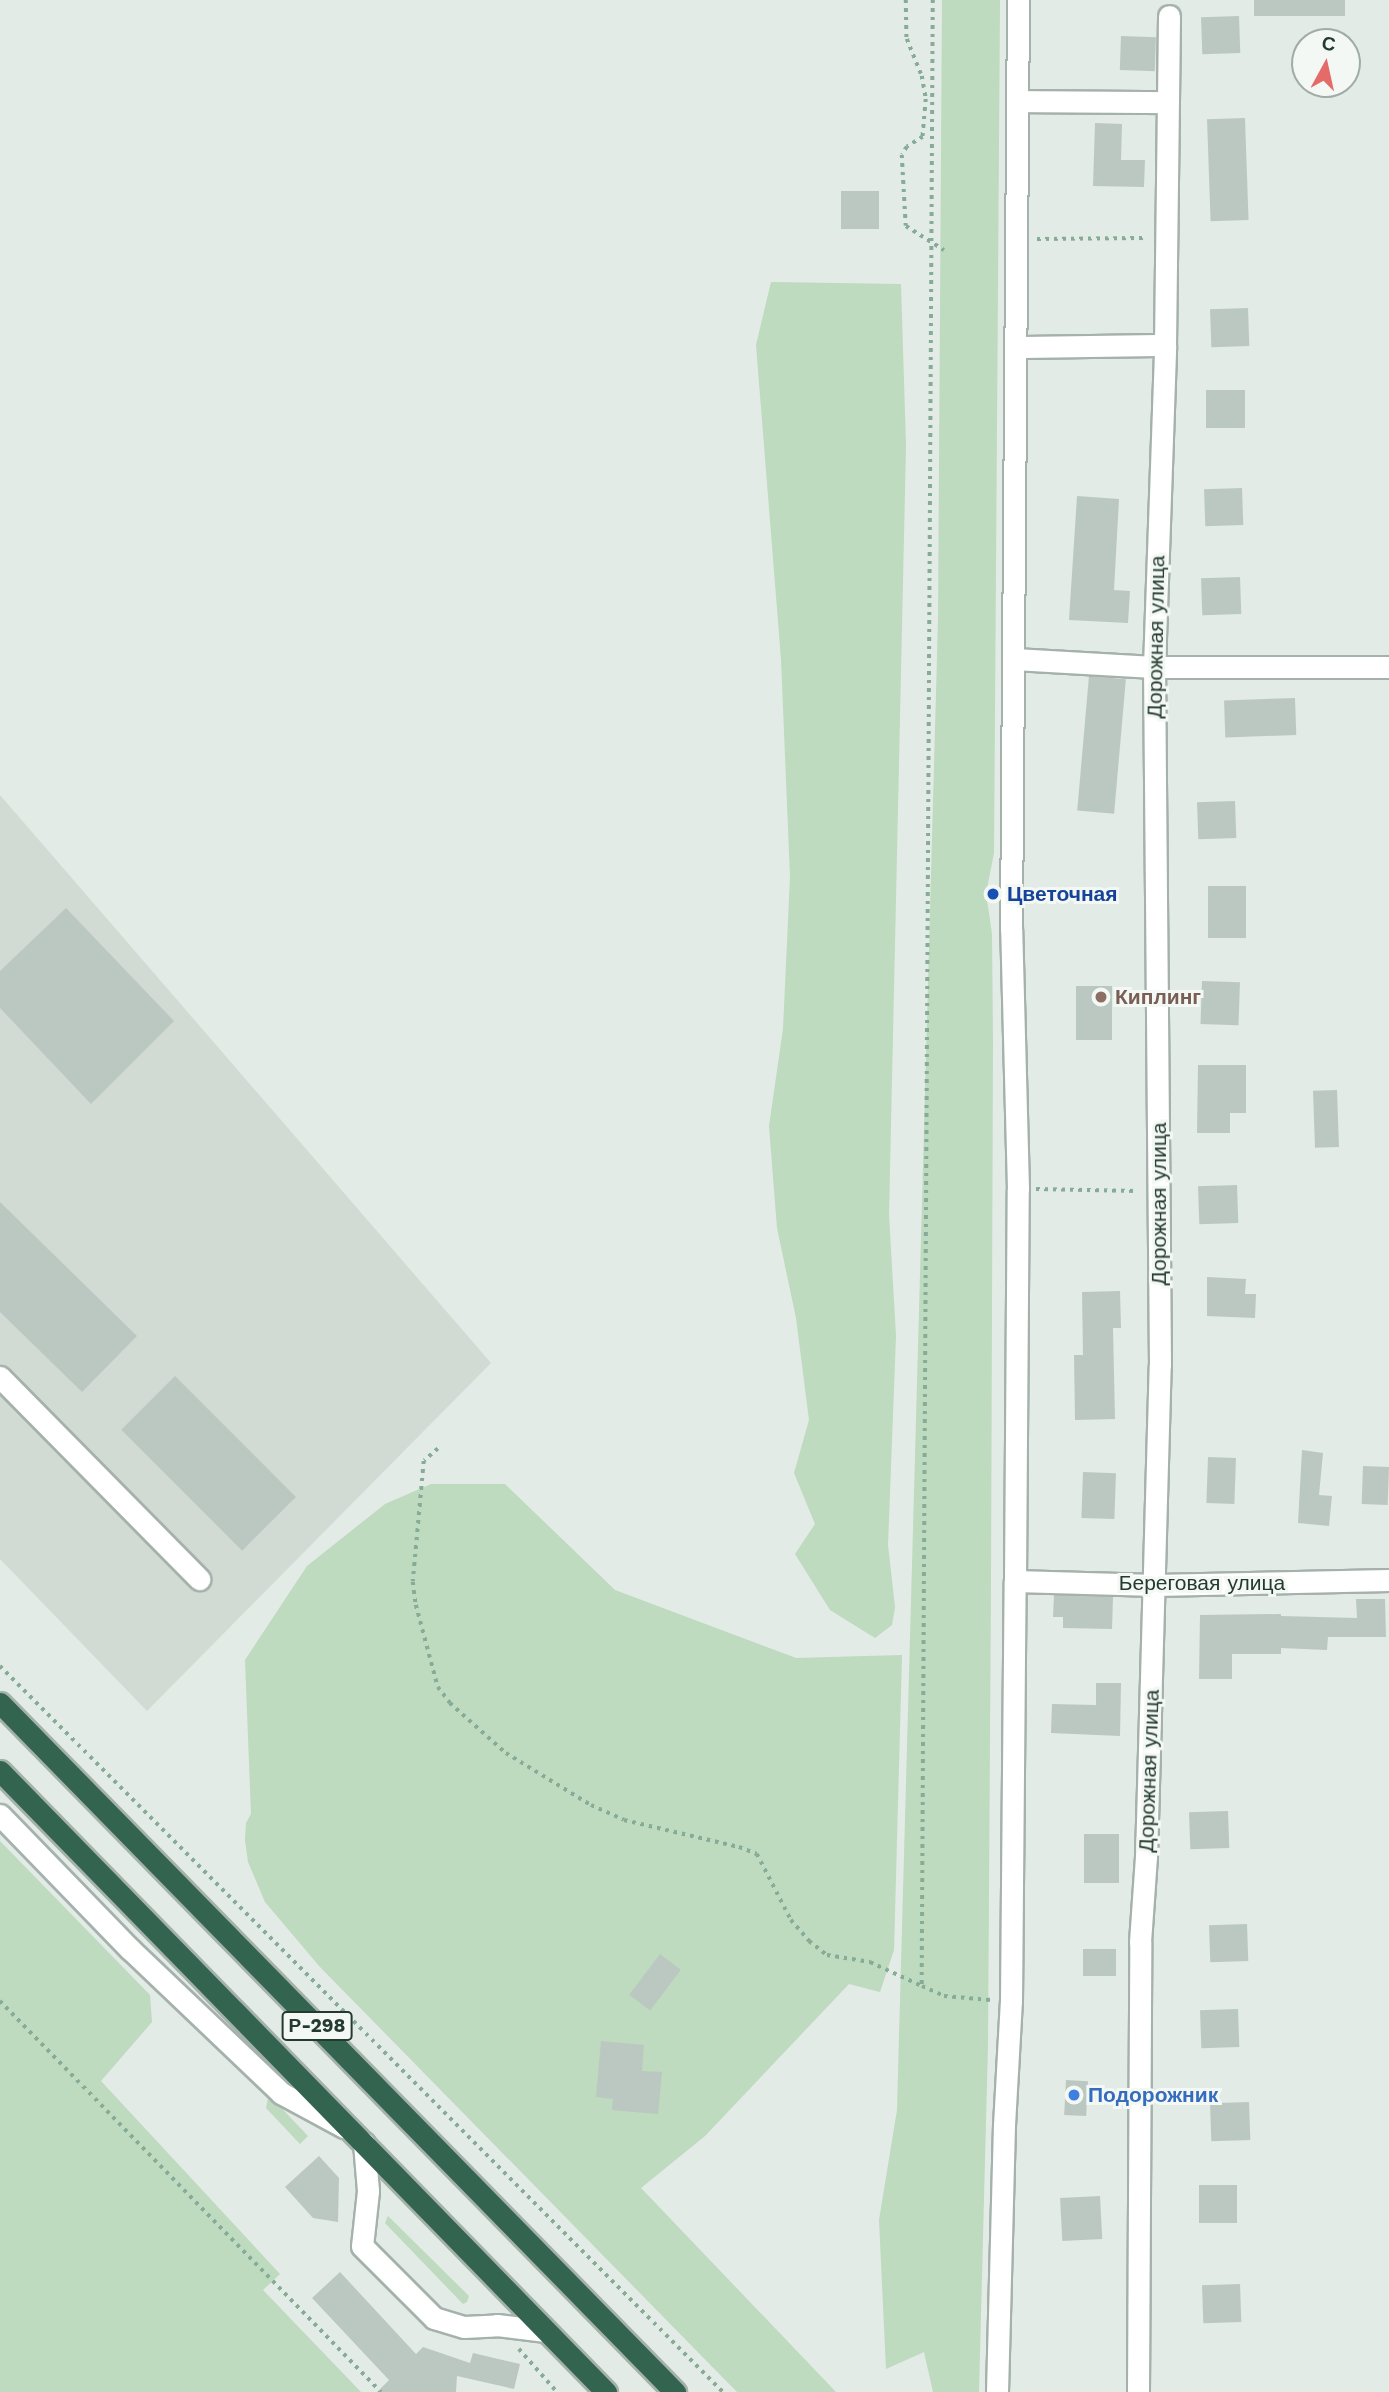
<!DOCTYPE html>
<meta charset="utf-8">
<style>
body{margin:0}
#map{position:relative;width:1389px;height:2392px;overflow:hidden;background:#e2ebe5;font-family:"Work Sans",sans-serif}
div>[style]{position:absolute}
.built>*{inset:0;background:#d1dbd4}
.green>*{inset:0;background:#bedabf}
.building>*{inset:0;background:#bbc8c1;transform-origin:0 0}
.path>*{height:3.5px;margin-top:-1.75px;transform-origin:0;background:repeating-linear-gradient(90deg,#86ab97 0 3.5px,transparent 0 8.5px)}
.roads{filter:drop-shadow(2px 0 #a5b2ab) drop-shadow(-2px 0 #a5b2ab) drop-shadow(0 2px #a5b2ab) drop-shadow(0 -2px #a5b2ab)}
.minor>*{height:21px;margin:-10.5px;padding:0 10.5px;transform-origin:10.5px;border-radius:10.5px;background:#fff}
.highway>*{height:21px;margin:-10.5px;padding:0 10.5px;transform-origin:10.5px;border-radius:10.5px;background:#33644f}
.dots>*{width:19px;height:19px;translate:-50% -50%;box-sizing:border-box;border:4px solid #f3f8f4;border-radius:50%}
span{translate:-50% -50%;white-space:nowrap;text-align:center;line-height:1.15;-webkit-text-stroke:6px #f3f8f4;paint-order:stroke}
.shield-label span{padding:2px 5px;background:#f3f8f4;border:2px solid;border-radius:5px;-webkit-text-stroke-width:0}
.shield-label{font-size:19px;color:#243a2f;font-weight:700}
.street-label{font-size:21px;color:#243a2f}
.transit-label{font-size:21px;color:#164399;font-weight:700}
.left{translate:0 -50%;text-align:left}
.education-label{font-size:21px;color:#785e54;font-weight:700}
.shop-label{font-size:21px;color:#366cbe;font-weight:700}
.north{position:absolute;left:1291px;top:28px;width:70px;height:70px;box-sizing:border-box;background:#f3f8f4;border:2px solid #a0aca5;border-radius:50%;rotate:8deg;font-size:19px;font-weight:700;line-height:28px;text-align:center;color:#243a2f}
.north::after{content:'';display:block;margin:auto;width:24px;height:32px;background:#e46b68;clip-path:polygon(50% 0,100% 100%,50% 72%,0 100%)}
</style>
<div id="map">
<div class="built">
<div style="clip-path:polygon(0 795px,491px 1363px,147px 1711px,0 1559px)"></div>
</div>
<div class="green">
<div style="clip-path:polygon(942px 0,1000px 0,994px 853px,986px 893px,992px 934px,993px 1040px,991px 1580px,988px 2044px,979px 2392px,933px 2392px,924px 2352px,886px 2369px,879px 2220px,897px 2110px,938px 621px)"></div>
<div style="clip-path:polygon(771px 282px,901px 284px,906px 446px,889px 1215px,896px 1336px,888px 1545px,895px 1607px,892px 1625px,875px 1638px,830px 1610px,795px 1554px,815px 1524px,794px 1473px,809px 1420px,796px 1318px,777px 1228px,769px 1126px,783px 1029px,790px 877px,781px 659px,756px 345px)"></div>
<div style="clip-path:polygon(431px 1484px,505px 1484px,615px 1590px,796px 1658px,902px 1655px,894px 1950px,880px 1992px,849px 1984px,705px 2136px,641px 2188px,836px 2392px,737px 2392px,320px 1967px,265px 1902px,248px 1862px,245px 1840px,246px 1823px,251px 1814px,245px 1660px,307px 1566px,385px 1504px)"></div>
<div style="clip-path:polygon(0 1841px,150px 1995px,152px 2022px,101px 2081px,280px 2274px,263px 2290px,361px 2392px,0 2392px)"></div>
<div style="clip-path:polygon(271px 2097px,308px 2136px,300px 2144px,266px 2108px,268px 2098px)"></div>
<div style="clip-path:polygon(388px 2216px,469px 2296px,467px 2302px,463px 2304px,385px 2223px)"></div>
</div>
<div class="building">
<div style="left:1254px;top:0;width:91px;height:16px"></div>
<div style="left:1239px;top:16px;width:37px;height:38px;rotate:88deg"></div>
<div style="left:1121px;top:36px;width:35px;height:34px;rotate:2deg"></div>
<div style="left:1245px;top:118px;width:102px;height:38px;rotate:88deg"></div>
<div style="clip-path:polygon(1095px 123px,1122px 124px,1121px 160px,1145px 160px,1144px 187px,1093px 186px)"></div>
<div style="left:841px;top:191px;width:38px;height:38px"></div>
<div style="left:1248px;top:308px;width:38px;height:38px;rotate:88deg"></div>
<div style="left:1245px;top:390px;width:38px;height:39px;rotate:90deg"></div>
<div style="left:1242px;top:488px;width:37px;height:38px;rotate:88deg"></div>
<div style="clip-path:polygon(1077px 496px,1119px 499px,1114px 590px,1130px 591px,1128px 623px,1069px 620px)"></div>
<div style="left:1240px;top:577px;width:37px;height:39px;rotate:88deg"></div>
<div style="left:1089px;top:676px;width:37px;height:135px;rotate:5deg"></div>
<div style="left:1295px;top:698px;width:37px;height:71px;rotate:88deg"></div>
<div style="left:1235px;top:801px;width:37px;height:38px;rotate:88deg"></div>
<div style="left:1208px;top:886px;width:38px;height:52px"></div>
<div style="clip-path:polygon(66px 908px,174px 1021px,91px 1104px,0 1008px,0 971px)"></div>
<div style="left:1202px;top:981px;width:38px;height:43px;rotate:2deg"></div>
<div style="left:1076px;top:986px;width:36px;height:54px"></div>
<div style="clip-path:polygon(1198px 1065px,1246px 1065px,1246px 1113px,1230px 1113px,1230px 1133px,1197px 1133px)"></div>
<div style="left:1337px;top:1090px;width:57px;height:24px;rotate:88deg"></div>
<div style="left:1237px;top:1185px;width:38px;height:39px;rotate:88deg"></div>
<div style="clip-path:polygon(0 1202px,137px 1336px,82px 1392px,0 1312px)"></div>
<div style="clip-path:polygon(1207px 1277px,1246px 1279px,1245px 1294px,1256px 1294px,1255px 1318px,1207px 1316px)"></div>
<div style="clip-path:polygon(1120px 1291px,1121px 1328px,1113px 1328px,1115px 1419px,1075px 1420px,1074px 1355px,1083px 1355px,1082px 1292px)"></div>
<div style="left:175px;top:1376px;width:171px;height:76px;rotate:45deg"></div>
<div style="clip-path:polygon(1302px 1450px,1323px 1453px,1319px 1495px,1332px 1496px,1329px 1526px,1298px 1523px)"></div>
<div style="left:1208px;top:1457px;width:28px;height:46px;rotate:2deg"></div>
<div style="left:1363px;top:1466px;width:26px;height:38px;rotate:2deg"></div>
<div style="left:1083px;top:1472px;width:33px;height:46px;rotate:2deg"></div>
<div style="clip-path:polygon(1054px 1595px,1113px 1597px,1112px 1629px,1063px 1628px,1063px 1617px,1053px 1617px)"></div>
<div style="clip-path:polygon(1356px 1599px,1385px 1599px,1386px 1637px,1328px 1637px,1327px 1650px,1281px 1648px,1281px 1654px,1232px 1654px,1232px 1679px,1199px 1679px,1200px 1615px,1281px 1614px,1281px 1616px,1357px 1618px)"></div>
<div style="clip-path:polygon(1096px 1683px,1121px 1683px,1120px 1736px,1051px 1733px,1052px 1704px,1096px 1705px)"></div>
<div style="left:1228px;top:1811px;width:37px;height:39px;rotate:88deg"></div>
<div style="left:1084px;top:1834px;width:35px;height:49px"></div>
<div style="left:1247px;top:1924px;width:37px;height:38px;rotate:88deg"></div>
<div style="left:1083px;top:1949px;width:33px;height:27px"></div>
<div style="left:660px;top:1954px;width:26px;height:51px;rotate:37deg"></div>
<div style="left:1238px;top:2009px;width:38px;height:38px;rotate:88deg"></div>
<div style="clip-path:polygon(601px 2041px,644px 2045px,642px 2071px,662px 2072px,658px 2114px,612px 2110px,613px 2099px,596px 2097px)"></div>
<div style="left:1066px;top:2080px;width:22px;height:35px;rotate:3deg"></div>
<div style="left:1249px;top:2102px;width:38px;height:39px;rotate:88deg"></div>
<div style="clip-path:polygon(319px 2156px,339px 2178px,338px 2222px,313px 2218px,285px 2187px)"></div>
<div style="left:1199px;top:2185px;width:38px;height:38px"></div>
<div style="left:1100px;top:2196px;width:43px;height:40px;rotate:87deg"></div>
<div style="clip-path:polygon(340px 2272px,416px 2354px,423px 2347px,470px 2363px,473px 2353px,520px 2364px,514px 2389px,457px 2376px,456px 2392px,377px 2392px,389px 2380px,312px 2298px)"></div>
<div style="left:1240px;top:2284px;width:38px;height:38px;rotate:88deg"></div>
</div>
<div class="path">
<div style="left:906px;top:0;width:39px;rotate:89deg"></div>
<div style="left:907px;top:39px;width:40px;rotate:68deg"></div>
<div style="left:922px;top:76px;width:23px;rotate:80deg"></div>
<div style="left:926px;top:99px;width:38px;rotate:95deg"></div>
<div style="left:923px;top:137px;width:19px;rotate:148deg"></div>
<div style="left:907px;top:147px;width:9px;rotate:122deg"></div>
<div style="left:902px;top:155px;width:71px;rotate:86.8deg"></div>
<div style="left:906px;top:226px;width:45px;rotate:32.3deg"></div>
<div style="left:933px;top:0;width:1986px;rotate:90.32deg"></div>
<div style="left:922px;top:1986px;width:24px;rotate:24deg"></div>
<div style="left:944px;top:1996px;width:47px;rotate:4.9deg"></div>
<div style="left:1037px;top:239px;width:108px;rotate:-0.5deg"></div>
<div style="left:1036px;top:1189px;width:101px;rotate:1.1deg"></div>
<div style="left:438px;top:1449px;width:18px;rotate:139deg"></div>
<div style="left:424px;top:1461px;width:121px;rotate:95.2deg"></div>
<div style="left:413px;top:1582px;width:23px;rotate:83deg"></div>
<div style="left:416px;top:1605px;width:85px;rotate:75deg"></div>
<div style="left:438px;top:1687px;width:20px;rotate:53deg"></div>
<div style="left:450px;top:1703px;width:75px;rotate:41.8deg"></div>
<div style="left:506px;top:1753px;width:100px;rotate:31.5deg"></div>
<div style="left:591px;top:1805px;width:36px;rotate:24deg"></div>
<div style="left:624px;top:1820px;width:118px;rotate:13.2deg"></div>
<div style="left:739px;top:1847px;width:19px;rotate:21deg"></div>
<div style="left:757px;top:1854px;width:74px;rotate:62.7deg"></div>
<div style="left:791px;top:1920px;width:28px;rotate:49deg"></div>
<div style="left:809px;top:1941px;width:23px;rotate:38deg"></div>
<div style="left:827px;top:1955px;width:44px;rotate:9.2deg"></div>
<div style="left:870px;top:1962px;width:57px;rotate:24.8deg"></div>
<div style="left:0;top:1666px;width:1025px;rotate:45.12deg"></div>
<div style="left:0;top:2001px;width:546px;rotate:45.74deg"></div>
<div style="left:519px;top:2349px;width:57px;rotate:48.5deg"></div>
</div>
<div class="roads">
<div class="minor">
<div style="left:1017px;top:101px;width:151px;rotate:0.4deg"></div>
<div style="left:1016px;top:347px;width:149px;rotate:-0.8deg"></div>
<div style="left:1014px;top:659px;width:140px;rotate:3.3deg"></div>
<div style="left:1154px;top:667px;width:235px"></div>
<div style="left:0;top:1377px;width:284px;rotate:45.4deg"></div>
<div style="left:1015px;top:1581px;width:140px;rotate:1.6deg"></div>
<div style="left:1155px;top:1585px;width:234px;rotate:-1.2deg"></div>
<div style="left:0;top:1815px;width:187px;rotate:45.9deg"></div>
<div style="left:130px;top:1949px;width:209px;rotate:43.6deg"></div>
<div style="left:281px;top:2093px;width:72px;rotate:28.4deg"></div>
<div style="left:364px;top:2143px;width:48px;rotate:85.2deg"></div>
<div style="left:368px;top:2191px;width:55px;rotate:96.2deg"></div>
<div style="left:362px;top:2246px;width:102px;rotate:45deg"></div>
<div style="left:434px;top:2318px;width:31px;rotate:17deg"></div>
<div style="left:464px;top:2327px;width:33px;rotate:-3deg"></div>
<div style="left:497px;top:2325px;width:49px;rotate:7deg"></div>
<div style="left:997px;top:2392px;width:267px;rotate:-88.5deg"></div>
<div style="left:1004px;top:2125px;width:124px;rotate:-86.8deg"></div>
<div style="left:1011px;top:2001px;width:420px;rotate:-89.5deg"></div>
<div style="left:1015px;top:1581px;width:392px;rotate:-89.6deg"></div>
<div style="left:1018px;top:1189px;width:260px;rotate:-91.5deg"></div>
<div style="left:1011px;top:929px;width:929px;rotate:-89.57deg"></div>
<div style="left:1138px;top:2392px;width:450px;rotate:-89.7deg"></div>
<div style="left:1140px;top:1942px;width:85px;rotate:-86deg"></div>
<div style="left:1146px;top:1857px;width:492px;rotate:-88.4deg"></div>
<div style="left:1160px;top:1365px;width:698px;rotate:-90.49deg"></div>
<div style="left:1154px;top:667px;width:322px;rotate:-88deg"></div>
<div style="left:1165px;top:345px;width:329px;rotate:-89.3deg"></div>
</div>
<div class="highway">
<div style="left:0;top:1703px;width:965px;rotate:45.59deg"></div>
<div style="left:0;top:1771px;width:868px;rotate:45.7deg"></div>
</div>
</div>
<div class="dots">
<div style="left:993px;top:894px;background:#1a4fb4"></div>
<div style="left:1101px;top:997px;background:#8d6e63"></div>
<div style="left:1074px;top:2095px;background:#3f7fe0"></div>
</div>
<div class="shield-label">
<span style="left:317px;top:2026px">Р-298</span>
</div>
<div class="street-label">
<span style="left:1156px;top:637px;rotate:-89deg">Дорожная улица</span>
<span style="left:1159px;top:1204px;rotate:-90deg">Дорожная улица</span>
<span style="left:1202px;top:1583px">Береговая улица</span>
<span style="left:1149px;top:1771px;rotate:-88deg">Дорожная улица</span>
</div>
<div class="transit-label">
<span class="left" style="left:1007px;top:894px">Цветочная</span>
</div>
<div class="education-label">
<span class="left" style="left:1115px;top:997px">Киплинг</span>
</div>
<div class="shop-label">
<span class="left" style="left:1088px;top:2095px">Подорожник</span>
</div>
<div class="north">С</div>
</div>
